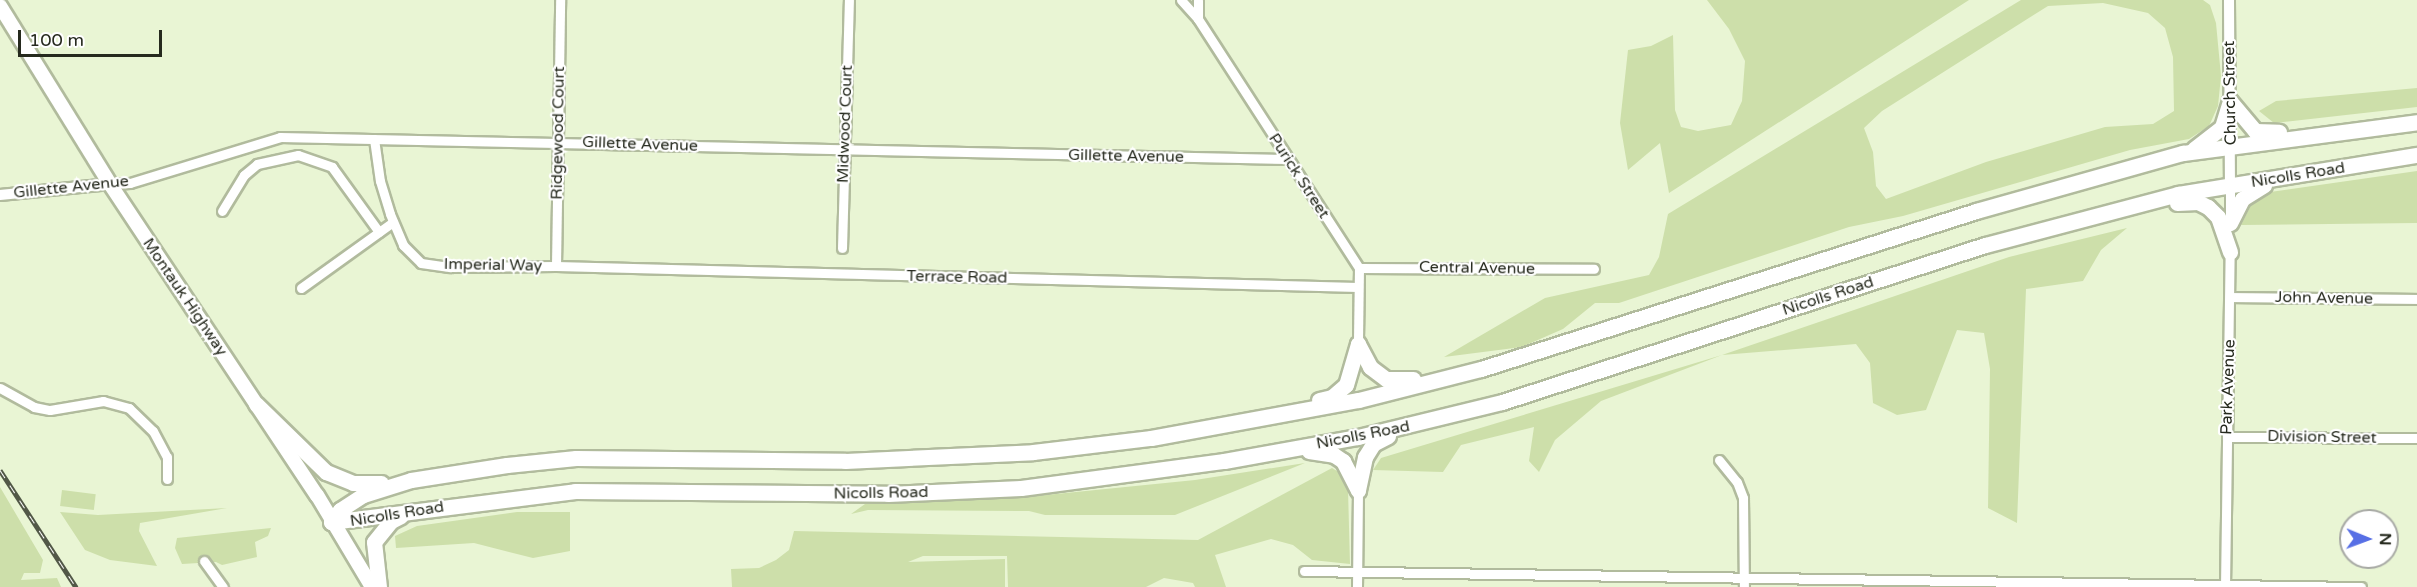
<!DOCTYPE html>
<style>
body{margin:0}
#map{position:relative;width:2417px;height:587px;overflow:hidden;background:#e9f5d4;font-family:"Varela Round",sans-serif}
div>[style]{position:absolute}
.green>*{inset:0;background:#cddfaa;transform-origin:0 0}
.roads{filter:drop-shadow(2px 0 #b1bb9d) drop-shadow(-2px 0 #b1bb9d) drop-shadow(0 2px #b1bb9d) drop-shadow(0 -2px #b1bb9d)}
.minor>*{height:9px;margin:-4.5px;padding:0 4.5px;transform-origin:4.5px;border-radius:4.5px;background:#fff}
.tertiary>*{height:10px;margin:-5px;padding:0 5px;transform-origin:5px;border-radius:5px;background:#fff}
.primary>*{height:14px;margin:-7px;padding:0 7px;transform-origin:7px;border-radius:7px;background:#fff}
.trunk>*{height:15px;margin:-7.5px;padding:0 7.5px;transform-origin:7.5px;border-radius:7.5px;background:#fff}
.rail>*{height:5px;margin-top:-2.5px;transform-origin:0;background:repeating-linear-gradient(90deg,#fff 0 9px,#525847 0 18px);box-sizing:border-box;border-block:2px solid #525847}
span{translate:-50% -50%;white-space:nowrap;text-align:center;line-height:1.15;-webkit-text-stroke:4.5px #fff;paint-order:stroke}
.street-label{font-size:16px;color:#262a1e}
.north{position:absolute;left:2339px;top:509px;width:60px;height:60px;box-sizing:border-box;background:#fff;border:2px solid #a8aaa5;border-radius:50%;rotate:91deg;font-size:16px;font-weight:700;line-height:24px;text-align:center;color:#262a1e}
.north::after{content:'';display:block;margin:auto;width:21px;height:27px;background:#576fe5;clip-path:polygon(50% 0,100% 100%,50% 72%,0 100%)}
.scale{position:absolute;left:18px;top:30px;width:144px;height:27px;box-sizing:border-box;border:3px solid #262a1e;border-top:0;padding-left:8px;font-size:18px;line-height:21px;white-space:nowrap;color:#262a1e;-webkit-text-stroke:4px #fff;paint-order:stroke}
</style>
<div id="map">
<div class="green">
<div style="clip-path:polygon(1707px 0,1969px 0,1669px 193px,1660px 143px,1628px 170px,1620px 123px,1628px 50px,1651px 46px,1673px 35px,1675px 110px,1681px 127px,1698px 131px,1731px 125px,1742px 101px,1745px 61px,1729px 29px)"></div>
<div style="clip-path:polygon(evenodd,2021px 0,2203px 0,2210px 5px,2216px 23px,2221px 76px,2218px 106px,2209px 126px,2189px 139px,2130px 150px,1903px 216px,1849px 227px,1619px 303px,1595px 303px,1563px 329px,1522px 347px,1444px 357px,1545px 298px,1649px 275px,1659px 257px,1668px 214px,2021px 0,2103px 3px,2148px 13px,2165px 28px,2173px 57px,2174px 111px,2153px 124px,2105px 127px,1986px 162px,1886px 199px,1876px 186px,1873px 152px,1864px 128px,1882px 111px,2048px 6px,2103px 3px)"></div>
<div style="clip-path:polygon(2417px 88px,2417px 107px,2274px 123px,2259px 111px,2276px 101px)"></div>
<div style="clip-path:polygon(2417px 171px,2417px 223px,2241px 225px,2251px 205px,2270px 192px)"></div>
<div style="clip-path:polygon(2127px 228px,2101px 250px,2083px 281px,2026px 289px,2017px 523px,1988px 508px,1990px 369px,1984px 333px,1957px 330px,1926px 410px,1897px 415px,1873px 403px,1870px 363px,1856px 344px,1722px 355px,1601px 401px,1555px 440px,1539px 472px,1529px 461px,1534px 427px,1461px 445px,1443px 472px,1373px 470px,1381px 458px,1722px 355px,2009px 257px)"></div>
<div style="clip-path:polygon(1305px 463px,1175px 515px,1045px 515px,1029px 511px,868px 510px,851px 514px,865px 504px,1026px 497px,1195px 480px)"></div>
<div style="clip-path:polygon(1332px 468px,1342px 474px,1348px 489px,1350px 564px,1312px 560px,1293px 545px,1271px 539px,1215px 555px,1226px 587px,1195px 587px,1193px 583px,1164px 578px,1146px 587px,1008px 587px,1007px 556px,923px 556px,908px 562px,1005px 559px,1005px 587px,732px 587px,731px 569px,759px 568px,776px 560px,789px 550px,794px 531px,1198px 540px)"></div>
<div style="clip-path:polygon(0 487px,43px 560px,40px 573px,24px 573px,21px 580px,57px 578px,61px 587px,0 587px)"></div>
<div style="left:62px;top:490px;width:34px;height:16px;rotate:7deg"></div>
<div style="clip-path:polygon(227px 508px,140px 523px,139px 531px,157px 566px,110px 560px,85px 550px,60px 512px,98px 515px)"></div>
<div style="clip-path:polygon(517px 512px,570px 512px,570px 551px,533px 558px,474px 543px,396px 548px,395px 536px,417px 526px)"></div>
<div style="clip-path:polygon(271px 528px,268px 536px,255px 542px,257px 557px,222px 565px,216px 562px,182px 564px,175px 548px,177px 538px)"></div>
</div>
<div class="roads">
<div class="minor">
<div style="left:1181px;top:0;width:25px;rotate:48deg"></div>
<div style="left:1198px;top:19px;width:19px;rotate:-90deg"></div>
<div style="left:1198px;top:19px;width:297px;rotate:57.1deg"></div>
<div style="left:1359px;top:268px;width:76px;rotate:90.8deg"></div>
<div style="left:374px;top:139px;width:42px;rotate:81.9deg"></div>
<div style="left:380px;top:181px;width:34px;rotate:73deg"></div>
<div style="left:390px;top:214px;width:34px;rotate:67deg"></div>
<div style="left:403px;top:245px;width:25px;rotate:45deg"></div>
<div style="left:421px;top:263px;width:30px;rotate:8deg"></div>
<div style="left:451px;top:267px;width:105px;rotate:-0.5deg"></div>
<div style="left:556px;top:266px;width:802px;rotate:1.5deg"></div>
<div style="left:110px;top:184px;width:20px;rotate:-3deg"></div>
<div style="left:130px;top:183px;width:157px;rotate:-17deg"></div>
<div style="left:280px;top:137px;width:1008px;rotate:1.25deg"></div>
<div style="left:2230px;top:186px;width:31px;rotate:90deg"></div>
<div style="left:222px;top:211px;width:42px;rotate:-58.6deg"></div>
<div style="left:244px;top:175px;width:17px;rotate:-40deg"></div>
<div style="left:257px;top:164px;width:42px;rotate:-12.4deg"></div>
<div style="left:298px;top:155px;width:36px;rotate:19deg"></div>
<div style="left:332px;top:167px;width:80px;rotate:54.1deg"></div>
<div style="left:842px;top:248px;width:248px;rotate:-88.4deg"></div>
<div style="left:556px;top:266px;width:266px;rotate:-89.1deg"></div>
<div style="left:1359px;top:268px;width:235px;rotate:0.2deg"></div>
<div style="left:301px;top:288px;width:113px;rotate:-35.7deg"></div>
<div style="left:2231px;top:297px;width:186px;rotate:0.6deg"></div>
<div style="left:0;top:388px;width:39px;rotate:29deg"></div>
<div style="left:34px;top:407px;width:16px;rotate:11deg"></div>
<div style="left:50px;top:410px;width:54px;rotate:-9.6deg"></div>
<div style="left:103px;top:401px;width:27px;rotate:15deg"></div>
<div style="left:129px;top:408px;width:33px;rotate:44deg"></div>
<div style="left:153px;top:431px;width:30px;rotate:62deg"></div>
<div style="left:167px;top:457px;width:22px;rotate:90deg"></div>
<div style="left:2227px;top:437px;width:190px;rotate:0.3deg"></div>
<div style="left:1719px;top:460px;width:28px;rotate:51deg"></div>
<div style="left:1737px;top:482px;width:17px;rotate:69deg"></div>
<div style="left:1743px;top:498px;width:89px;rotate:89.4deg"></div>
<div style="left:204px;top:561px;width:32px;rotate:54deg"></div>
<div style="left:1304px;top:571px;width:1057px;rotate:0.87deg"></div>
<div style="left:1357px;top:587px;width:97px;rotate:-89.4deg"></div>
<div style="left:2225px;top:587px;width:338px;rotate:-89.2deg"></div>
</div>
<div class="tertiary">
<div style="left:2229px;top:0;width:186px;rotate:89.7deg"></div>
<div style="left:0;top:195px;width:111px;rotate:-5.7deg"></div>
</div>
<div class="primary">
<div style="left:0;top:6px;width:209px;rotate:58.3deg"></div>
<div style="left:110px;top:184px;width:374px;rotate:56.4deg"></div>
<div style="left:317px;top:495px;width:107px;rotate:59.1deg"></div>
</div>
<div class="trunk">
<div style="left:2230px;top:101px;width:39px;rotate:50deg"></div>
<div style="left:2255px;top:131px;width:24px;rotate:2deg"></div>
<div style="left:2194px;top:149px;width:36px;rotate:-38deg"></div>
<div style="left:2222px;top:127px;width:27px;rotate:-73deg"></div>
<div style="left:2177px;top:203px;width:21px;rotate:-3deg"></div>
<div style="left:2198px;top:202px;width:11px;rotate:27deg"></div>
<div style="left:2208px;top:207px;width:14px;rotate:45deg"></div>
<div style="left:2218px;top:217px;width:37px;rotate:71deg"></div>
<div style="left:2230px;top:223px;width:27px;rotate:-63deg"></div>
<div style="left:2242px;top:199px;width:26px;rotate:-32deg"></div>
<div style="left:1358px;top:344px;width:26px;rotate:62deg"></div>
<div style="left:1370px;top:367px;width:20px;rotate:37deg"></div>
<div style="left:1386px;top:379px;width:27px"></div>
<div style="left:1319px;top:400px;width:13px;rotate:-13deg"></div>
<div style="left:1332px;top:397px;width:18px;rotate:-41deg"></div>
<div style="left:1346px;top:385px;width:43px;rotate:-73.7deg"></div>
<div style="left:256px;top:404px;width:98px;rotate:44.2deg"></div>
<div style="left:326px;top:472px;width:29px;rotate:22deg"></div>
<div style="left:353px;top:483px;width:28px"></div>
<div style="left:1309px;top:451px;width:25px;rotate:9deg"></div>
<div style="left:1334px;top:455px;width:11px;rotate:34deg"></div>
<div style="left:1343px;top:461px;width:33px;rotate:63deg"></div>
<div style="left:1358px;top:490px;width:34px;rotate:-78deg"></div>
<div style="left:1365px;top:457px;width:15px;rotate:-58deg"></div>
<div style="left:1373px;top:444px;width:17px;rotate:-28deg"></div>
<div style="left:331px;top:522px;width:15px;rotate:-53deg"></div>
<div style="left:340px;top:510px;width:27px;rotate:-33deg"></div>
<div style="left:363px;top:495px;width:50px;rotate:-17.4deg"></div>
<div style="left:411px;top:480px;width:97px;rotate:-8.9deg"></div>
<div style="left:507px;top:465px;width:69px;rotate:-5.8deg"></div>
<div style="left:576px;top:458px;width:269px;rotate:0.6deg"></div>
<div style="left:845px;top:461px;width:188px;rotate:-2.7deg"></div>
<div style="left:1033px;top:452px;width:119px;rotate:-6.8deg"></div>
<div style="left:1151px;top:438px;width:211px;rotate:-10.4deg"></div>
<div style="left:1359px;top:400px;width:126px;rotate:-14.3deg"></div>
<div style="left:1481px;top:369px;width:520px;rotate:-17.7deg"></div>
<div style="left:1976px;top:211px;width:215px;rotate:-15.7deg"></div>
<div style="left:2183px;top:153px;width:236px;rotate:-7.5deg"></div>
<div style="left:331px;top:522px;width:246px;rotate:-7.2deg"></div>
<div style="left:575px;top:491px;width:313px;rotate:0.5deg"></div>
<div style="left:888px;top:494px;width:133px;rotate:-2.6deg"></div>
<div style="left:1021px;top:488px;width:205px;rotate:-7.6deg"></div>
<div style="left:1224px;top:461px;width:136px;rotate:-10.2deg"></div>
<div style="left:1358px;top:437px;width:148px;rotate:-13.7deg"></div>
<div style="left:1502px;top:402px;width:508px;rotate:-18.01deg"></div>
<div style="left:1985px;top:245px;width:200px;rotate:-14.8deg"></div>
<div style="left:2178px;top:194px;width:242px;rotate:-9.3deg"></div>
<div style="left:379px;top:587px;width:45px;rotate:-96.3deg"></div>
<div style="left:374px;top:542px;width:27px;rotate:-51deg"></div>
<div style="left:391px;top:521px;width:11px;rotate:-27deg"></div>
</div>
</div>
<div class="rail">
<div style="left:0;top:470px;width:140px;rotate:57deg"></div>
</div>
<div class="street-label">
<span style="left:2230px;top:93px;rotate:-91deg">Church Street</span>
<span style="left:845px;top:124px;rotate:-88deg">Midwood Court</span>
<span style="left:558px;top:133px;rotate:-89deg">Ridgewood Court</span>
<span style="left:640px;top:144px;rotate:2deg">Gillette Avenue</span>
<span style="left:1126px;top:156px;rotate:1deg">Gillette Avenue</span>
<span style="left:2298px;top:175px;rotate:-9deg">Nicolls Road</span>
<span style="left:1299px;top:176px;rotate:57deg">Purick Street</span>
<span style="left:71px;top:187px;rotate:-6deg">Gillette Avenue</span>
<span style="left:493px;top:265px;rotate:1deg">Imperial Way</span>
<span style="left:1477px;top:268px;rotate:1deg">Central Avenue</span>
<span style="left:957px;top:277px;rotate:1deg">Terrace Road</span>
<span style="left:1828px;top:296px;rotate:-18deg">Nicolls Road</span>
<span style="left:185px;top:297px;rotate:56deg">Montauk Highway</span>
<span style="left:2324px;top:298px;rotate:1deg">John Avenue</span>
<span style="left:2228px;top:387px;rotate:-88deg">Park Avenue</span>
<span style="left:1363px;top:435px;rotate:-11deg">Nicolls Road</span>
<span style="left:2322px;top:437px;rotate:1deg">Division Street</span>
<span style="left:881px;top:493px;rotate:-1deg">Nicolls Road</span>
<span style="left:397px;top:514px;rotate:-9deg">Nicolls Road</span>
</div>
<div class="north">N</div>
<div class="scale">100 m</div>
</div>
